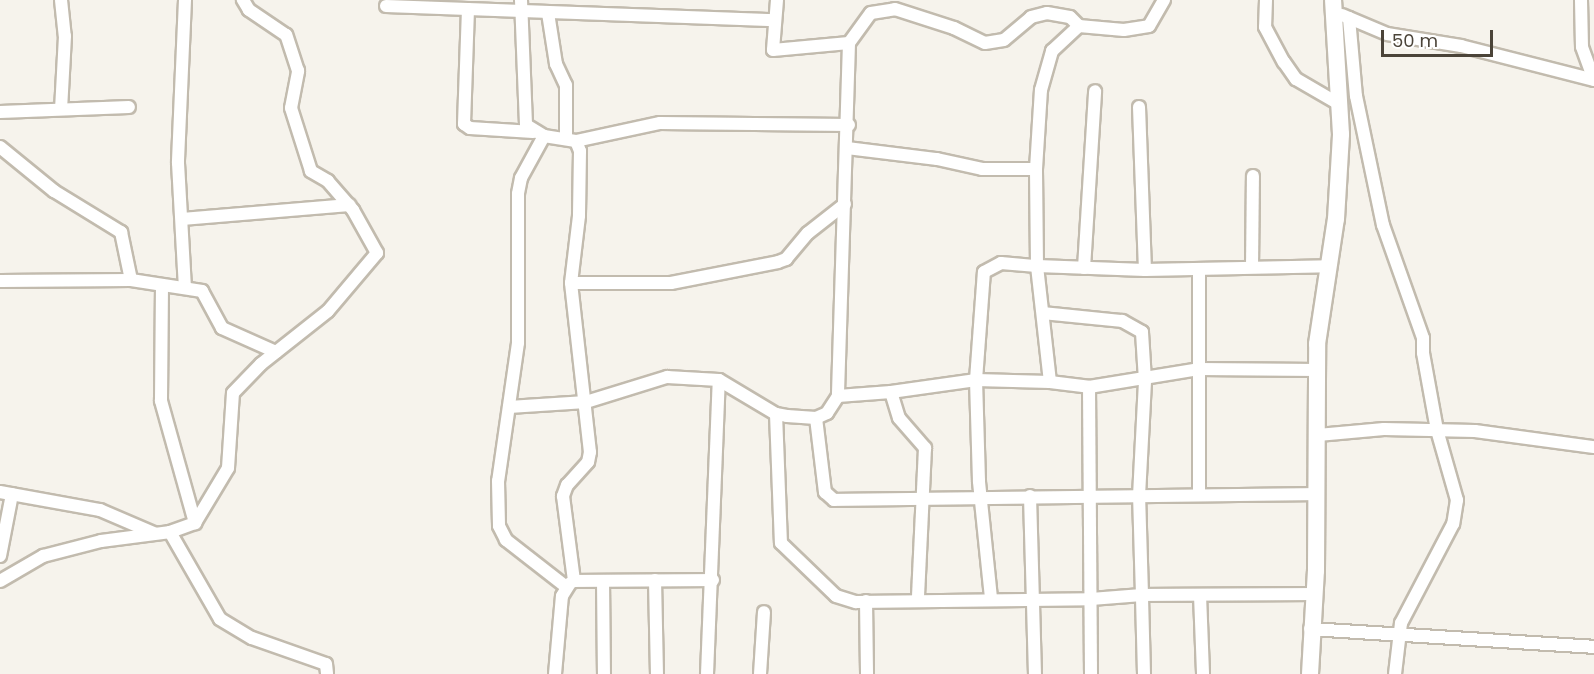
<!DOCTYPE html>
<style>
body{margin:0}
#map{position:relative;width:1594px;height:674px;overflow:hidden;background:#f6f3ec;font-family:Poppins,sans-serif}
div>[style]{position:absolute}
.roads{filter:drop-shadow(2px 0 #c2bbae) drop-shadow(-2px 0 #c2bbae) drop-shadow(0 2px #c2bbae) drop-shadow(0 -2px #c2bbae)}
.minor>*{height:12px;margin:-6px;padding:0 6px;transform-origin:6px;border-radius:6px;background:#fff}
.tertiary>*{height:16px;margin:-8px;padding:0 8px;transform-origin:8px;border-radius:8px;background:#fff}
span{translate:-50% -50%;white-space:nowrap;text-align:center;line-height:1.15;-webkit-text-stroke:6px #fff;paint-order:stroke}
.scale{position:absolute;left:1381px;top:30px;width:112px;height:27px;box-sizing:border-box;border:3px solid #4b4439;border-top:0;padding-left:8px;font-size:18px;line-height:21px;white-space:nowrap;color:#4b4439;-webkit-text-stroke:4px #fff;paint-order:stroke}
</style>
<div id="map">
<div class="roads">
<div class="minor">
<div style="left:61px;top:0;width:36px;rotate:84deg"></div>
<div style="left:65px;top:36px;width:73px;rotate:93.1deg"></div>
<div style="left:185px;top:0;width:163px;rotate:92.5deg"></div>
<div style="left:178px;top:163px;width:125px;rotate:86.8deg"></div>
<div style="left:521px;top:0;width:125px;rotate:87.7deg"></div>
<div style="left:526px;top:125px;width:21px;rotate:31deg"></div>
<div style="left:544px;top:136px;width:32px;rotate:9deg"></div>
<div style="left:576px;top:141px;width:11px;rotate:68deg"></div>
<div style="left:580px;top:151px;width:65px;rotate:90.9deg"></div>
<div style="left:579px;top:216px;width:67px;rotate:96.8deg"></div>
<div style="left:571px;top:283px;width:100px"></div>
<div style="left:671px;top:283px;width:109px;rotate:-11.1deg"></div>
<div style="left:778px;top:262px;width:9px;rotate:-21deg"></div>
<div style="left:786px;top:259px;width:34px;rotate:-50deg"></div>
<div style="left:808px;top:233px;width:47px;rotate:-38.1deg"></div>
<div style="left:777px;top:0;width:50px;rotate:94.6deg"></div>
<div style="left:773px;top:50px;width:76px;rotate:-5.3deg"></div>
<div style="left:849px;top:43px;width:353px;rotate:91.8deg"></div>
<div style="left:838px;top:396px;width:53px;rotate:-4.3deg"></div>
<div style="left:891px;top:392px;width:27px;rotate:73deg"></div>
<div style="left:899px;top:418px;width:40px;rotate:49deg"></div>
<div style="left:925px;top:448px;width:151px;rotate:92.7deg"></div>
<div style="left:1266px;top:0;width:27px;rotate:92deg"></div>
<div style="left:1265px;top:27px;width:40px;rotate:62deg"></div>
<div style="left:1284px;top:62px;width:21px;rotate:55deg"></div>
<div style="left:1296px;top:79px;width:50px;rotate:30.2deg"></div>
<div style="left:1581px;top:0;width:47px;rotate:88.8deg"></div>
<div style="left:1582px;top:47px;width:35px;rotate:70deg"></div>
<div style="left:386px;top:6px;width:389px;rotate:2.1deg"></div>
<div style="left:468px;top:9px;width:115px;rotate:92deg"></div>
<div style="left:464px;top:124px;width:7px;rotate:34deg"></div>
<div style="left:470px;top:128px;width:63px;rotate:3.6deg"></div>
<div style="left:548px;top:13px;width:52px;rotate:81.1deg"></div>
<div style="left:556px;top:64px;width:23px;rotate:65deg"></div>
<div style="left:566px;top:85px;width:54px;rotate:90deg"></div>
<div style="left:1342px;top:15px;width:49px;rotate:22.9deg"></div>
<div style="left:1387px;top:34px;width:75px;rotate:9.2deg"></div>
<div style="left:1461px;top:46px;width:137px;rotate:14.3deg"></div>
<div style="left:1349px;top:18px;width:78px;rotate:84.9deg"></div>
<div style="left:1356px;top:96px;width:132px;rotate:78.2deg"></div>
<div style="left:1383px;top:225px;width:120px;rotate:70.5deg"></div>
<div style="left:1423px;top:338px;width:15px;rotate:90deg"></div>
<div style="left:1423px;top:353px;width:78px;rotate:79.7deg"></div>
<div style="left:1437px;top:430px;width:73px;rotate:74.1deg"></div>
<div style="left:1457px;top:500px;width:24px;rotate:99deg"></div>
<div style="left:1453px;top:524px;width:112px;rotate:117.7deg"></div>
<div style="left:1401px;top:623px;width:51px;rotate:96.7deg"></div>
<div style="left:849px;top:43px;width:37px;rotate:-54deg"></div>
<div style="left:871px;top:13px;width:24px;rotate:-9deg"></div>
<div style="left:895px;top:9px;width:62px;rotate:17.9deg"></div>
<div style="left:954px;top:28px;width:34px;rotate:26deg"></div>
<div style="left:985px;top:43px;width:19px;rotate:-9deg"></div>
<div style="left:1004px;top:40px;width:35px;rotate:-40deg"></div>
<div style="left:1031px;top:17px;width:16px;rotate:-14deg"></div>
<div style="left:1047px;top:13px;width:23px;rotate:10deg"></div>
<div style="left:1070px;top:17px;width:13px;rotate:45deg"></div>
<div style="left:1139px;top:107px;width:163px;rotate:87.9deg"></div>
<div style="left:0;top:112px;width:129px;rotate:-2.2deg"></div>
<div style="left:544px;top:136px;width:48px;rotate:118.7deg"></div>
<div style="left:521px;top:178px;width:16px;rotate:101deg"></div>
<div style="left:518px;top:194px;width:149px;rotate:90deg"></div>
<div style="left:518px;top:343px;width:139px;rotate:98.2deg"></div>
<div style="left:498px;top:481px;width:45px;rotate:88.7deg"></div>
<div style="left:499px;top:526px;width:16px;rotate:63deg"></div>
<div style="left:506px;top:540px;width:75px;rotate:37.9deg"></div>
<div style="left:576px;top:141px;width:86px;rotate:-12.1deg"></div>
<div style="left:660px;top:123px;width:189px;rotate:0.6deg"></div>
<div style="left:0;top:147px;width:70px;rotate:39.2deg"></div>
<div style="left:54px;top:191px;width:79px;rotate:31.5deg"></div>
<div style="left:121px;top:232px;width:49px;rotate:78.2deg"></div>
<div style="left:847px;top:148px;width:91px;rotate:7deg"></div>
<div style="left:937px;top:159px;width:46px;rotate:12.5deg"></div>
<div style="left:982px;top:169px;width:54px"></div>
<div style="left:182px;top:219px;width:168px;rotate:-4.8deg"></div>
<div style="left:1252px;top:267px;width:91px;rotate:-89.4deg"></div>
<div style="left:1084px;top:268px;width:177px;rotate:-86.4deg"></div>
<div style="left:1199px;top:269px;width:100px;rotate:90deg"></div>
<div style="left:1199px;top:369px;width:119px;rotate:0.5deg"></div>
<div style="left:0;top:281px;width:131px;rotate:-0.4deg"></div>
<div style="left:131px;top:280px;width:72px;rotate:8.8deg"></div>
<div style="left:202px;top:291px;width:42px;rotate:61.6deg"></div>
<div style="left:222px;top:328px;width:59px;rotate:24deg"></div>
<div style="left:571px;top:283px;width:170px;rotate:83.6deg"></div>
<div style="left:590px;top:452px;width:10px;rotate:101deg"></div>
<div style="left:588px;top:462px;width:31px;rotate:132deg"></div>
<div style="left:567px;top:485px;width:12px;rotate:110deg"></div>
<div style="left:563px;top:496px;width:86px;rotate:82.6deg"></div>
<div style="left:574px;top:581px;width:139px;rotate:-0.4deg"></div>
<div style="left:162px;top:285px;width:116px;rotate:90.5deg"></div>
<div style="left:161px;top:401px;width:127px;rotate:74.4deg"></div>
<div style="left:1050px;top:382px;width:39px;rotate:7deg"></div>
<div style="left:1089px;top:387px;width:111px;rotate:-9.3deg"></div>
<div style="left:1199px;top:369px;width:124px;rotate:90deg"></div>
<div style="left:1089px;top:387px;width:287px;rotate:89.6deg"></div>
<div style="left:891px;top:392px;width:86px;rotate:-8deg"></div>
<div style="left:976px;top:380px;width:108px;rotate:-85.8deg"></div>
<div style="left:984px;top:272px;width:19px;rotate:-28deg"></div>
<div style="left:1001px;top:263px;width:36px;rotate:5deg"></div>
<div style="left:1037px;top:266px;width:97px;rotate:-90.6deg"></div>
<div style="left:1036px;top:169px;width:79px;rotate:-86.4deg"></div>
<div style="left:1041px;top:90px;width:41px;rotate:-74.2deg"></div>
<div style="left:1052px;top:51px;width:37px;rotate:-43deg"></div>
<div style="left:1079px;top:26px;width:45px;rotate:5.1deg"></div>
<div style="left:1124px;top:30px;width:25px;rotate:-9deg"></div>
<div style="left:1149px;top:26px;width:30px;rotate:-60deg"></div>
<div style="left:509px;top:407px;width:77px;rotate:-3.7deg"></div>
<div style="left:586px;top:402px;width:85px;rotate:-17.2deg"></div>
<div style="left:667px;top:377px;width:52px;rotate:3.3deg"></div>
<div style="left:776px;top:414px;width:129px;rotate:87.8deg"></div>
<div style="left:781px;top:543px;width:76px;rotate:43.9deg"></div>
<div style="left:836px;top:596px;width:21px;rotate:17deg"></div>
<div style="left:856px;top:602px;width:235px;rotate:-0.7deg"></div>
<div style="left:1091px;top:599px;width:51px;rotate:-4.5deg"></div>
<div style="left:1142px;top:595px;width:99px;rotate:-91.7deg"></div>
<div style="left:1139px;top:496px;width:116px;rotate:-87deg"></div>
<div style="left:1145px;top:380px;width:48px;rotate:-93.6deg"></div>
<div style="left:1142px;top:332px;width:23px;rotate:-151deg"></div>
<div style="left:1122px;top:321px;width:79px;rotate:-174.2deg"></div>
<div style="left:816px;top:418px;width:75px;rotate:83.1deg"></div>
<div style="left:825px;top:492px;width:12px;rotate:42deg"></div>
<div style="left:834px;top:500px;width:481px;rotate:-0.7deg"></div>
<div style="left:1318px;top:435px;width:66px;rotate:-5.2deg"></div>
<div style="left:1384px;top:429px;width:91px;rotate:1.3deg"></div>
<div style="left:1475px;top:431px;width:120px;rotate:7.7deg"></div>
<div style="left:0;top:492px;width:102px;rotate:10.2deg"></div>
<div style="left:100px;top:510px;width:59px;rotate:23.1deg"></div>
<div style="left:1030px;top:496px;width:178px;rotate:88.4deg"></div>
<div style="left:170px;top:532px;width:100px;rotate:60.1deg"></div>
<div style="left:220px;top:619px;width:37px;rotate:31deg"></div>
<div style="left:252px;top:638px;width:78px;rotate:19.4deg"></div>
<div style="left:326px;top:664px;width:10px;rotate:84deg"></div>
<div style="left:0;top:556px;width:63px;rotate:-79deg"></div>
<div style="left:655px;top:580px;width:94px;rotate:88.8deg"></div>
<div style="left:0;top:581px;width:50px;rotate:-30.2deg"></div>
<div style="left:43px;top:556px;width:60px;rotate:-14.5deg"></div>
<div style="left:101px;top:541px;width:70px;rotate:-7.4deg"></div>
<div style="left:170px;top:532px;width:27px;rotate:-20deg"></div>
<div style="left:195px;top:523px;width:64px;rotate:-59deg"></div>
<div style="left:228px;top:468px;width:75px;rotate:-86.2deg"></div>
<div style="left:233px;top:393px;width:40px;rotate:-46deg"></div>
<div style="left:261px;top:364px;width:85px;rotate:-38.3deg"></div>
<div style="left:328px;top:311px;width:76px;rotate:-49.8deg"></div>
<div style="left:377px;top:253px;width:49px;rotate:-119.2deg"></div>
<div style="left:353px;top:210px;width:38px;rotate:-131deg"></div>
<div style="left:328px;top:181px;width:20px;rotate:-150deg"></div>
<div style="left:311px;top:171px;width:66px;rotate:-107.6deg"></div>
<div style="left:291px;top:108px;width:38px;rotate:-79deg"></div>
<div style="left:298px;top:71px;width:38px;rotate:-108deg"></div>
<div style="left:286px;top:35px;width:45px;rotate:-146deg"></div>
<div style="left:249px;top:10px;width:12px;rotate:-121deg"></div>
<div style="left:603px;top:581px;width:93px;rotate:89.4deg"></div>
<div style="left:1200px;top:595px;width:79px;rotate:87.8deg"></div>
<div style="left:991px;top:598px;width:118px;rotate:-95.9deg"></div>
<div style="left:979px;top:481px;width:101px;rotate:-91.7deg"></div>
<div style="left:976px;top:380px;width:74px;rotate:1.5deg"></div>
<div style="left:1050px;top:382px;width:117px;rotate:-96.4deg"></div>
<div style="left:1037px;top:266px;width:108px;rotate:2.1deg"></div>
<div style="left:1145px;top:270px;width:184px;rotate:-1.2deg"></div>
<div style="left:866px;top:601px;width:73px;rotate:89.2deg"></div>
<div style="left:1310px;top:629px;width:285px;rotate:3.6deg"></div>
<div style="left:555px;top:674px;width:78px;rotate:-84.9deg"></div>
<div style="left:562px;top:596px;width:15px;rotate:-58deg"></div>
<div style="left:707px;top:674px;width:294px;rotate:-87.7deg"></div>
<div style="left:719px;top:380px;width:66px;rotate:30.8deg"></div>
<div style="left:776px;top:414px;width:11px;rotate:10deg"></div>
<div style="left:787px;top:416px;width:29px;rotate:4deg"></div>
<div style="left:816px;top:418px;width:12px;rotate:-24deg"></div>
<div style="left:827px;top:413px;width:20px;rotate:-57deg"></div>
<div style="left:760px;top:674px;width:62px;rotate:-86.3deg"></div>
<div style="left:1144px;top:674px;width:79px;rotate:-91.5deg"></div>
<div style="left:1142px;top:595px;width:171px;rotate:-0.3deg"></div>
</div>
<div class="tertiary">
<div style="left:1310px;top:674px;width:103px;rotate:-86.7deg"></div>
<div style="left:1316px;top:571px;width:227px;rotate:-89.7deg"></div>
<div style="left:1317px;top:344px;width:126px;rotate:-81.4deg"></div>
<div style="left:1336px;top:219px;width:85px;rotate:-86.6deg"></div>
<div style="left:1341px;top:134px;width:134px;rotate:-93.4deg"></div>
</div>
</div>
<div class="scale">50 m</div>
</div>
